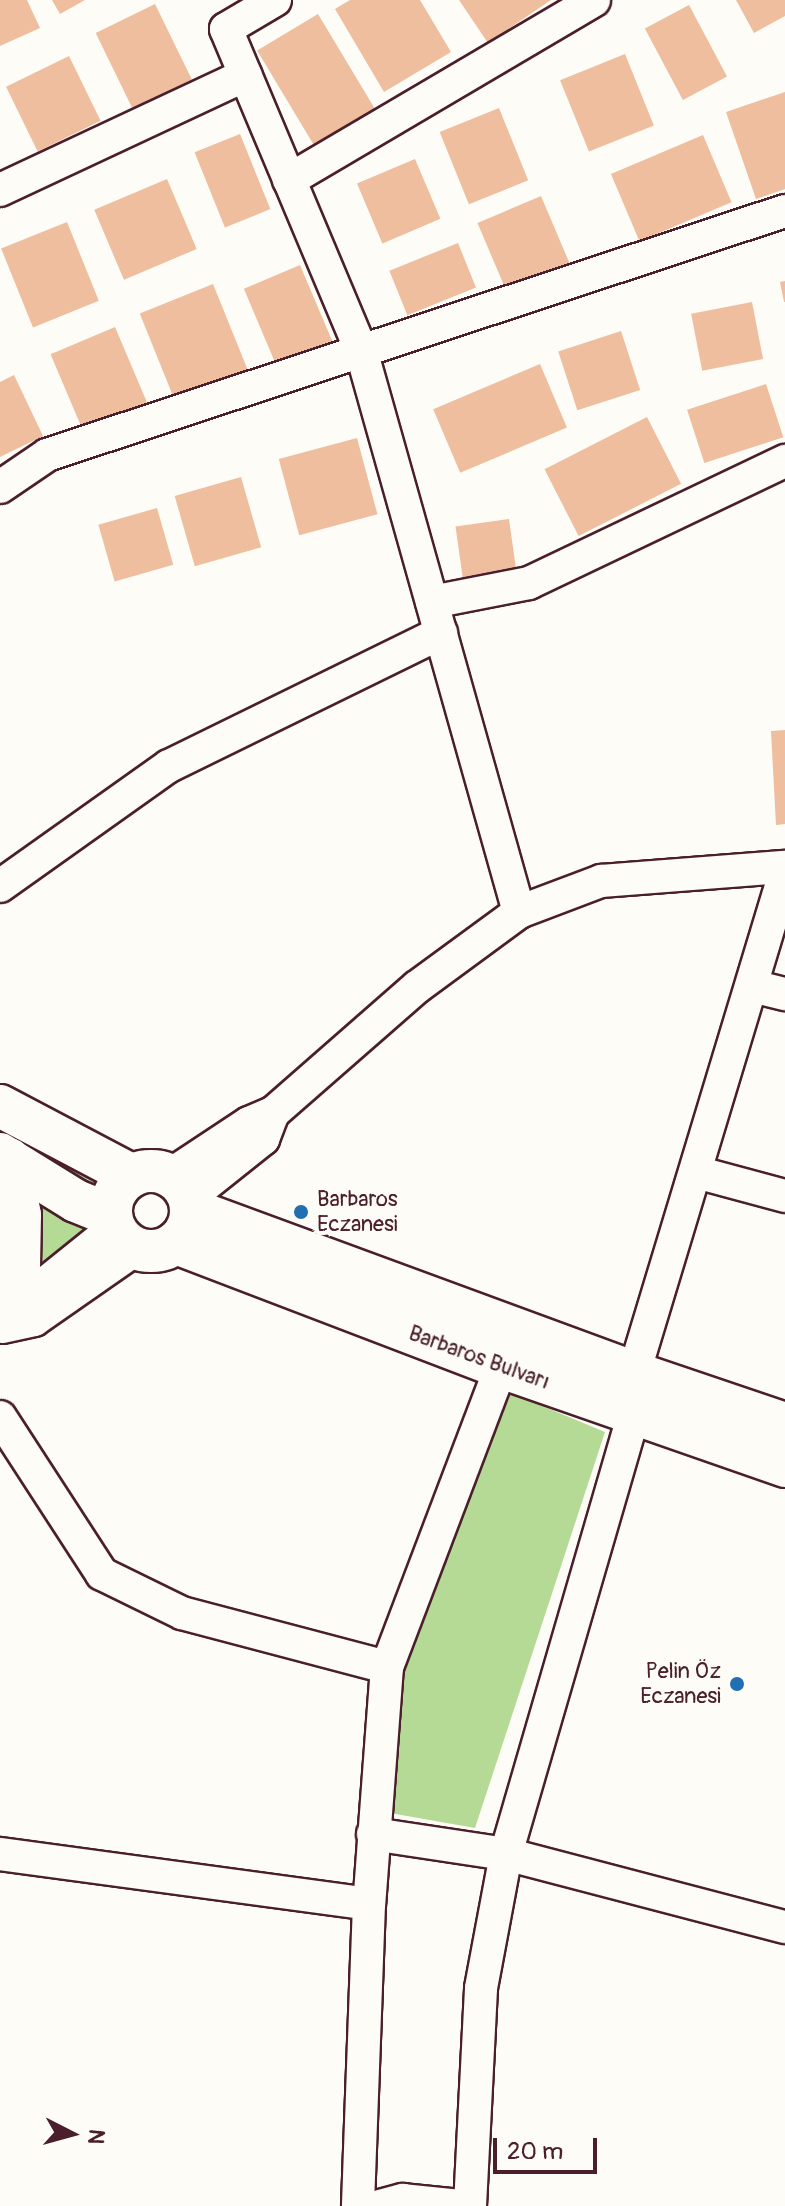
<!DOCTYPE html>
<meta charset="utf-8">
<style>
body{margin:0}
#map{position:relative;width:785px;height:2206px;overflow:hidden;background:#fdfcf7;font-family:Pangolin,sans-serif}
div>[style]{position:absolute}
.green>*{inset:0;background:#b5da95}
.building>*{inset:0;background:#eebe9e;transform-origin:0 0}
.roads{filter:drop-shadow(2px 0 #4a1f2b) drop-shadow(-2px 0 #4a1f2b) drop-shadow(0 2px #4a1f2b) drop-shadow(0 -2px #4a1f2b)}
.minor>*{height:32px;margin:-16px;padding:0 16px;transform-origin:16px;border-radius:16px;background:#fdfcf7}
.tertiary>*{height:42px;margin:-21px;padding:0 21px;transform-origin:21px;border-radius:21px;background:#fdfcf7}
.tertiary>.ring{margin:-21px;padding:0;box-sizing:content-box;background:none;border:42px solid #fdfcf7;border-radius:50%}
.dots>*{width:22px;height:22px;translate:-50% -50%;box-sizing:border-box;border:4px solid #fdfcf7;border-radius:50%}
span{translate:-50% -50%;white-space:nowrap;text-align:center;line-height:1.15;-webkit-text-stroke:8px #fdfcf7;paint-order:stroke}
.poi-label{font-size:22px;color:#4a1f2b}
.left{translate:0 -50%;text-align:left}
.right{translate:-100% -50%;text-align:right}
.street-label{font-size:22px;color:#4a1f2b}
.north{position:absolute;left:32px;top:2094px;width:80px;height:80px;-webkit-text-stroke:6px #fdfcf7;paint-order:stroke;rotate:96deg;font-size:22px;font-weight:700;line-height:32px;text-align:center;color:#4a1f2b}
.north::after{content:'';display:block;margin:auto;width:28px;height:36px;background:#4a1f2b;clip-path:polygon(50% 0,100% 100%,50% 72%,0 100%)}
.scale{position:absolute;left:493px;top:2138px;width:104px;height:36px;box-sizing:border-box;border:4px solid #4a1f2b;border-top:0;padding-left:10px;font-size:24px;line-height:28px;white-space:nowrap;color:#4a1f2b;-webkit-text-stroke:6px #fdfcf7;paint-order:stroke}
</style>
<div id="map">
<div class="green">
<div style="clip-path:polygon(0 1117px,112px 1174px,94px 1200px,0 1134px)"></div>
<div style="clip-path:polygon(31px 1194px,88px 1230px,33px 1282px)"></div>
<div style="clip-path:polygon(494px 1386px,605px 1432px,475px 1828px,390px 1813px,387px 1667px)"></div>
</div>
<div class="building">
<div style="clip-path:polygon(0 0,27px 0,40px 28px,0 46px)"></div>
<div style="clip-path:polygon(52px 0,85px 0,60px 14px)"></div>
<div style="clip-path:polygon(350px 0,420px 0,451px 52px,384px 92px,335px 9px)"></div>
<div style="clip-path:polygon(459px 0,551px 0,488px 43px)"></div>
<div style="clip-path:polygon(736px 0,785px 0,785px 16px,754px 33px)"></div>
<div style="left:155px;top:4px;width:84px;height:66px;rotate:64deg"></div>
<div style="left:689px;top:5px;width:81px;height:50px;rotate:62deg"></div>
<div style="left:318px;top:14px;width:111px;height:71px;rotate:59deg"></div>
<div style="left:625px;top:54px;width:77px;height:70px;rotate:68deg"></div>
<div style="left:69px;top:56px;width:72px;height:70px;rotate:64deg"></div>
<div style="clip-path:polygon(785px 92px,785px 189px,756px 199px,726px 112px)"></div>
<div style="left:499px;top:108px;width:78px;height:64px;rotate:68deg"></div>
<div style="left:240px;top:134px;width:81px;height:49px;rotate:68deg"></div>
<div style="left:703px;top:135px;width:73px;height:100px;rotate:67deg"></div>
<div style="left:415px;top:159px;width:65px;height:63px;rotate:67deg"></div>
<div style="left:167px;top:179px;width:76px;height:79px;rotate:67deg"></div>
<div style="left:541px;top:196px;width:75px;height:69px;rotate:67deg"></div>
<div style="left:67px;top:222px;width:85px;height:71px;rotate:68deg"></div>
<div style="left:458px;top:243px;width:48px;height:74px;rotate:68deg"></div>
<div style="left:300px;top:265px;width:83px;height:61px;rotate:67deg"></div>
<div style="clip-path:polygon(785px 281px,785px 302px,784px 302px,780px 282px)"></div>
<div style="left:213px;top:284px;width:92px;height:79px;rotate:68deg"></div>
<div style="left:752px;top:302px;width:58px;height:62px;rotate:79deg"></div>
<div style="left:115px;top:327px;width:82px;height:70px;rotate:67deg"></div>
<div style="left:621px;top:331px;width:62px;height:66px;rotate:72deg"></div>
<div style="left:540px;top:364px;width:69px;height:116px;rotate:67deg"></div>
<div style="clip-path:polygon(14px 375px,43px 436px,0 457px,0 382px)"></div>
<div style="left:766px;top:384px;width:56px;height:83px;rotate:72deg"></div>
<div style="left:647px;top:417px;width:75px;height:115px;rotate:63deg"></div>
<div style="left:357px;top:438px;width:79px;height:81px;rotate:75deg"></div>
<div style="left:241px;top:477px;width:73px;height:69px;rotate:74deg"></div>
<div style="left:157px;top:508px;width:59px;height:61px;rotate:74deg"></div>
<div style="left:509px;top:519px;width:52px;height:54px;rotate:82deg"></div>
<div style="clip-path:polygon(785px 730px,785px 824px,776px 825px,771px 731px)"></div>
</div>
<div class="roads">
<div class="minor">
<div style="left:275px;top:0;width:57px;rotate:149.4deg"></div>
<div style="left:226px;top:29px;width:348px;rotate:67.2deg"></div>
<div style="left:361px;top:350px;width:584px;rotate:74.3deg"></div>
<div style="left:289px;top:180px;width:354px;rotate:-30.5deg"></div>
<div style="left:0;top:190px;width:271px;rotate:-25.1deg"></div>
<div style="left:0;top:487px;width:57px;rotate:-34.2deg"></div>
<div style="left:47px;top:455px;width:777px;rotate:-18.3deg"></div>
<div style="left:432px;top:602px;width:99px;rotate:-11.1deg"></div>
<div style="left:529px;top:583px;width:284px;rotate:-25.5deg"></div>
<div style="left:0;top:886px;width:207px;rotate:-35.4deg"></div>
<div style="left:169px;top:766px;width:303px;rotate:-26.1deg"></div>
<div style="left:752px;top:986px;width:34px;rotate:14deg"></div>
<div style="left:696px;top:1172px;width:92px;rotate:15.1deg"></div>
<div style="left:170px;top:1175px;width:95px;rotate:-33.4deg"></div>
<div style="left:249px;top:1123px;width:26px;rotate:-23deg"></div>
<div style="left:273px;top:1113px;width:191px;rotate:-41.2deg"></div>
<div style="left:417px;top:987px;width:127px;rotate:-36.3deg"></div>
<div style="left:519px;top:912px;width:88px;rotate:-20.7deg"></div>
<div style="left:601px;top:881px;width:185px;rotate:-4.4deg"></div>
<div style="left:189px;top:1198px;width:95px;rotate:-38.6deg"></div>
<div style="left:263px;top:1139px;width:28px;rotate:-69deg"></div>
<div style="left:8px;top:1320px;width:23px;rotate:-52deg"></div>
<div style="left:22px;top:1302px;width:118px;rotate:-38.8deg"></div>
<div style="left:2px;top:1327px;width:33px;rotate:-12deg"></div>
<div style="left:34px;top:1320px;width:124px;rotate:-34.8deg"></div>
<div style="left:634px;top:1373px;width:522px;rotate:-73.2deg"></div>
<div style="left:0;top:1417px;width:187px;rotate:57deg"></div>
<div style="left:102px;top:1574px;width:89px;rotate:26deg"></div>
<div style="left:182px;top:1613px;width:212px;rotate:14.8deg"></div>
<div style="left:387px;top:1667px;width:238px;rotate:94.3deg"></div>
<div style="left:369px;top:1904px;width:302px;rotate:92.1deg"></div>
<div style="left:387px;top:1667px;width:321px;rotate:-69.2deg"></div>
<div style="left:373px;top:1834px;width:134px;rotate:8.6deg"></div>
<div style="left:506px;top:1854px;width:288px;rotate:14.7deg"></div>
<div style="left:0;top:1854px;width:372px;rotate:7.7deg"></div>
<div style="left:380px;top:2206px;width:24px;rotate:-15deg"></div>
<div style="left:403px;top:2200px;width:59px;rotate:5.8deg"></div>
<div style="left:470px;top:2206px;width:218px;rotate:-87.1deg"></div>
<div style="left:481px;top:1988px;width:136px;rotate:-79.4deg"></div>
<div style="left:506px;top:1854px;width:459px;rotate:-73.8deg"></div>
</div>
<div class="tertiary">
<div style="left:0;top:1106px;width:148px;rotate:27.8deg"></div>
<div style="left:0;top:1154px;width:89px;rotate:31.7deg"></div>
<div style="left:76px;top:1201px;width:38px;rotate:22deg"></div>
<div style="left:9px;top:1159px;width:57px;rotate:78.9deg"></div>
<div style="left:20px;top:1215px;width:53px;rotate:91.1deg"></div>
<div style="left:19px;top:1268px;width:49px;rotate:99.5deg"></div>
<div class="ring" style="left:111px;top:1171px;width:38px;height:38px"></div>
<div style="left:192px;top:1210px;width:471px;rotate:20.2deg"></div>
<div style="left:634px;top:1373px;width:159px;rotate:18.7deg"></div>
<div style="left:176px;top:1243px;width:348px;rotate:20.9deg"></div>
<div style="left:501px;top:1367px;width:301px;rotate:19.2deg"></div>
</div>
</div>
<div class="dots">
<div style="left:301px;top:1212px;background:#1f6fb2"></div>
<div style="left:737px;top:1684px;background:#1f6fb2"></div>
</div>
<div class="poi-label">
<span class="left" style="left:317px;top:1212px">Barbaros<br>Eczanesi</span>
<span class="right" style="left:721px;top:1684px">Pelin Öz<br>Eczanesi</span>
</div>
<div class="street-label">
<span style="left:479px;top:1358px;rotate:20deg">Barbaros Bulvarı</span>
</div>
<div class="north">N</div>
<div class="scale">20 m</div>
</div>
